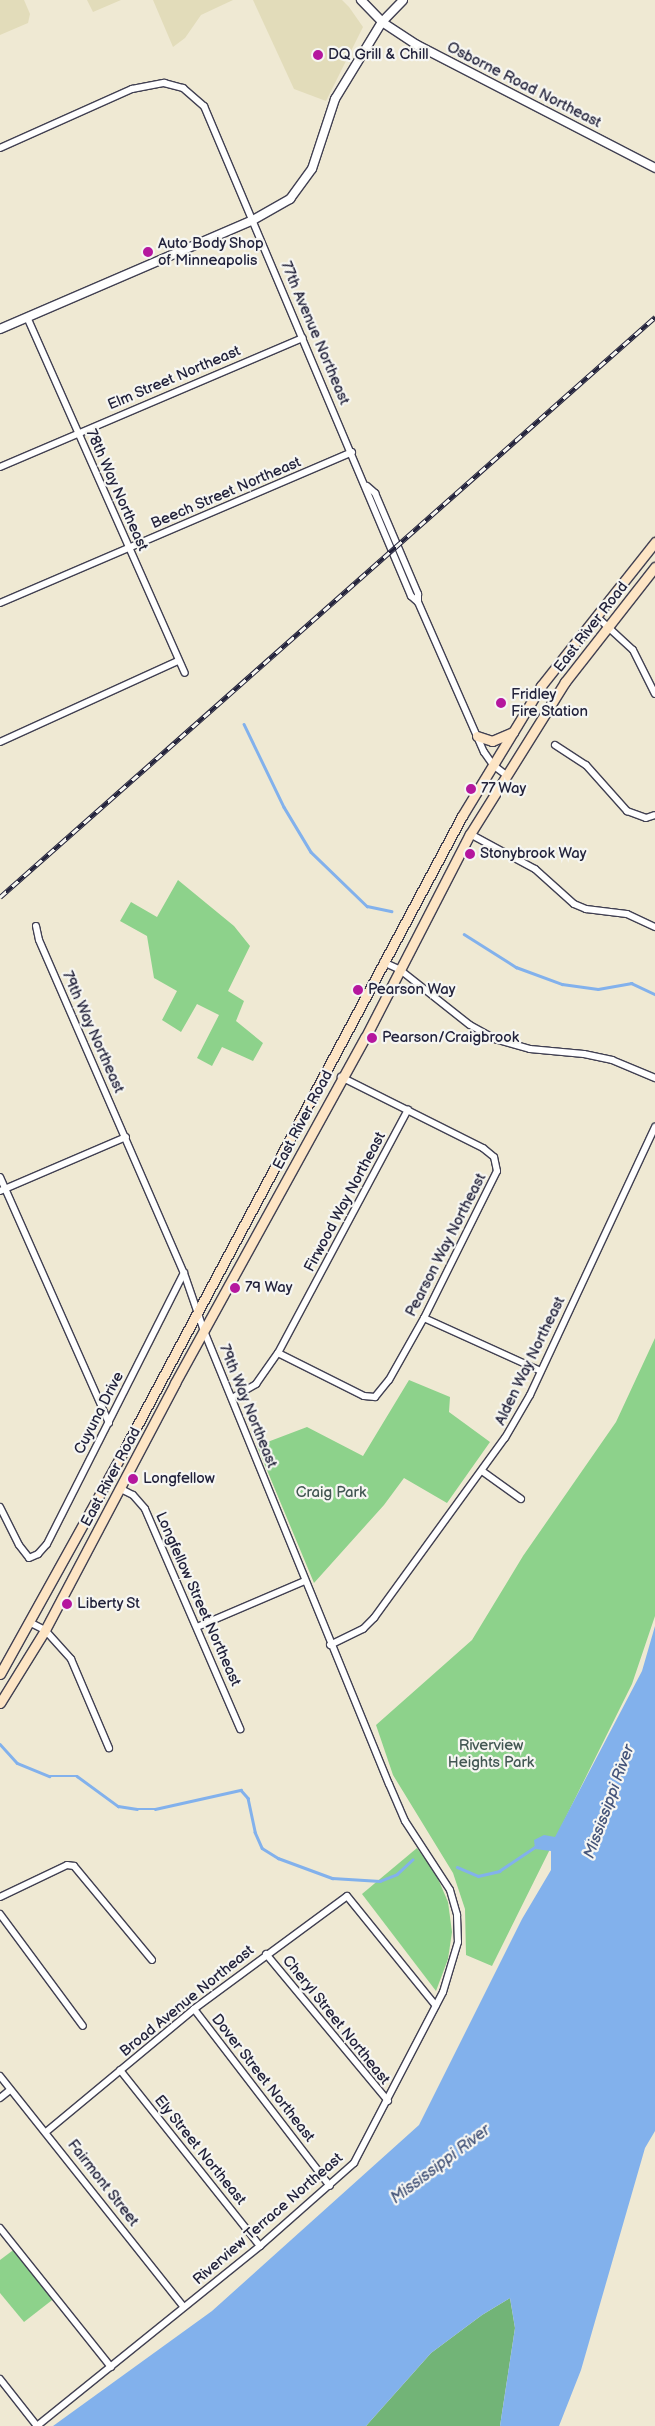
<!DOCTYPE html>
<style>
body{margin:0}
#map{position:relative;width:655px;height:2426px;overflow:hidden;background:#efe9d3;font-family:"Balsamiq Sans",sans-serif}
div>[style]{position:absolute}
.built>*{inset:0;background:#e2dcba}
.green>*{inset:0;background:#8dd28b}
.forest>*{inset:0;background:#72b477}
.water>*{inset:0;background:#82b1ec}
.stream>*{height:2.5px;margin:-1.25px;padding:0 1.25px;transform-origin:1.25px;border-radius:1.25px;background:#82b1ec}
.roads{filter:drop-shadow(1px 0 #414052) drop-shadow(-1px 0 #414052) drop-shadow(0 1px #414052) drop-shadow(0 -1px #414052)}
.minor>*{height:6px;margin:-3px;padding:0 3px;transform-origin:3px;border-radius:3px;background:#fff}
.tertiary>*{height:8px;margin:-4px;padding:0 4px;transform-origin:4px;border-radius:4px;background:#fff}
.secondary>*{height:9px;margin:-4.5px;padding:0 4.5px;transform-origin:4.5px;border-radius:4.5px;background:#fde5c5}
.rail>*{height:4.5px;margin-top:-2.25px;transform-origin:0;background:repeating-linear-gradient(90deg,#f6f6f2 0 8px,#22223b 0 16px);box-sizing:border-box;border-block:1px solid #22223b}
.dots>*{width:14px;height:14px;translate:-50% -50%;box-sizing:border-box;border:2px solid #f6f6f2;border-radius:50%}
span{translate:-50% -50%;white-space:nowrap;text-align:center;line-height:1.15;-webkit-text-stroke:4.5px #f6f6f2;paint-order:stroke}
.poi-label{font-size:15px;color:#22223b}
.left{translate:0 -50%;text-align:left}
.street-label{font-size:15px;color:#22223b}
.park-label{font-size:15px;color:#425753}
.water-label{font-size:16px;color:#445479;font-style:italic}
</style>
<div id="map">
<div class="built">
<div style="clip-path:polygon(0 0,24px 0,30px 14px,28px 23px,0 35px)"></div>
<div style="clip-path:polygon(87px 0,121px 0,93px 12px)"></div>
<div style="clip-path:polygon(153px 0,233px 0,201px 15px,185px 38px,173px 47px)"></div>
<div style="clip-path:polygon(253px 0,342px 0,349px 7px,363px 27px,326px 101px,294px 89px)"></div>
</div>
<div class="green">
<div style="clip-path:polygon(178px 880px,234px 926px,250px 946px,228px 991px,244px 1001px,236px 1021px,263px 1043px,253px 1061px,222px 1047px,212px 1066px,197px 1058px,219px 1015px,197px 1004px,181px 1032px,162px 1020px,177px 991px,154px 978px,147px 936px,120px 921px,131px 902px,157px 917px)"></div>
<div style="clip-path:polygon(655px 1338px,655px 1616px,632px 1684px,492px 1966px,466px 1955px,465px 1909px,453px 1873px,393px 1775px,376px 1725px,472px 1640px,523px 1556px,616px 1422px)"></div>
<div style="clip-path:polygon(409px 1380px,450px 1397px,449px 1412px,490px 1442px,447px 1503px,404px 1478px,384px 1505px,314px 1583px,257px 1446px,307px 1427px,363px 1456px)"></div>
<div style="clip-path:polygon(417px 1848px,436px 1874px,448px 1902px,452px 1932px,448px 1959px,436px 1991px,362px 1894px)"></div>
<div style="clip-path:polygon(16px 2248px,56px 2297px,24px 2322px,0 2293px,0 2260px)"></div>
</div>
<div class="forest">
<div style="clip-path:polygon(510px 2298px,515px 2328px,500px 2426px,366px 2426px,431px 2353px,482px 2315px)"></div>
</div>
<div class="water">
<div style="clip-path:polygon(655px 1626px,655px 2131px,645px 2148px,581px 2370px,559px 2426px,500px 2426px,515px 2328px,510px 2298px,482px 2315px,431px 2353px,366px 2426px,53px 2426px,212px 2311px,419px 2125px,522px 1919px,551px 1870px,551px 1851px,535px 1849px,534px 1840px,544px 1835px,555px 1837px,642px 1671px)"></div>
</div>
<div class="stream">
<div style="left:244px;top:724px;width:92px;rotate:64.3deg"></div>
<div style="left:284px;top:807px;width:52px;rotate:59deg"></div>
<div style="left:311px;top:852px;width:78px;rotate:44deg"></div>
<div style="left:367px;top:906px;width:25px;rotate:12deg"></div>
<div style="left:464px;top:934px;width:62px;rotate:32.4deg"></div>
<div style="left:516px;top:967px;width:49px;rotate:20.3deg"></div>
<div style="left:562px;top:984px;width:36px;rotate:8deg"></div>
<div style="left:598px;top:989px;width:34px;rotate:-10deg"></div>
<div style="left:631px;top:983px;width:26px;rotate:25deg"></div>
<div style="left:0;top:1744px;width:25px;rotate:48deg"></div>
<div style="left:17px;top:1763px;width:35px;rotate:22deg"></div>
<div style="left:49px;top:1776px;width:28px"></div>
<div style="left:77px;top:1776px;width:51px;rotate:36.2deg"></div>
<div style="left:118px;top:1806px;width:19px;rotate:9deg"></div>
<div style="left:137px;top:1809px;width:18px"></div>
<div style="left:155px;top:1809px;width:88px;rotate:-12.5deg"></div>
<div style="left:241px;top:1790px;width:11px;rotate:49deg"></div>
<div style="left:248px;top:1798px;width:35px;rotate:78deg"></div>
<div style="left:255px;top:1832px;width:17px;rotate:66deg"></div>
<div style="left:262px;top:1848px;width:19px;rotate:32deg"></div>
<div style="left:278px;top:1858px;width:58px;rotate:20.3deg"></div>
<div style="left:332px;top:1878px;width:48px;rotate:3.6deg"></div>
<div style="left:380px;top:1881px;width:18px;rotate:-22deg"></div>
<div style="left:397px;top:1874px;width:21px;rotate:-43deg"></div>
<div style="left:457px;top:1867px;width:23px;rotate:23deg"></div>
<div style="left:478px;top:1876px;width:22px;rotate:-13deg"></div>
<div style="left:499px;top:1871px;width:47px;rotate:-33.7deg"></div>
</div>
<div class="roads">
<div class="minor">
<div style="left:0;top:148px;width:145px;rotate:-24.1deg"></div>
<div style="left:132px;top:89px;width:33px;rotate:-11deg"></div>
<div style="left:164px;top:83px;width:20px;rotate:15deg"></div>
<div style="left:183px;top:88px;width:28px;rotate:41deg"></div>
<div style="left:204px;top:106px;width:532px;rotate:67.1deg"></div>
<div style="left:411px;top:596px;width:9px;rotate:41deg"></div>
<div style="left:418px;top:602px;width:164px;rotate:66.3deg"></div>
<div style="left:484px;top:752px;width:16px;rotate:55deg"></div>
<div style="left:493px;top:765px;width:15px;rotate:37deg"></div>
<div style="left:27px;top:317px;width:389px;rotate:66.1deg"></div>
<div style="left:0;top:467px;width:329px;rotate:-23.1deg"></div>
<div style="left:367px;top:486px;width:11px;rotate:41deg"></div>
<div style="left:375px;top:493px;width:110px;rotate:66.9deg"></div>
<div style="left:418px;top:594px;width:8px;rotate:90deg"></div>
<div style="left:0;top:603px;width:383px;rotate:-23.2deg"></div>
<div style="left:596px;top:616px;width:50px;rotate:42.6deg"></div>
<div style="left:633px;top:650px;width:49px;rotate:63.4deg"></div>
<div style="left:0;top:742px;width:196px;rotate:-24.5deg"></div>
<div style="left:555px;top:745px;width:37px;rotate:33deg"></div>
<div style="left:586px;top:765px;width:62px;rotate:48.3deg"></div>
<div style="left:627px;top:811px;width:20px;rotate:20deg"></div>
<div style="left:646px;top:818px;width:9px;rotate:-18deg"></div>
<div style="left:470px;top:834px;width:74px;rotate:28.3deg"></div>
<div style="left:535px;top:869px;width:52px;rotate:41.9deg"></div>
<div style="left:574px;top:904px;width:13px;rotate:23deg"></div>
<div style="left:586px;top:909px;width:41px;rotate:7deg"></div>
<div style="left:627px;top:914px;width:31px;rotate:25deg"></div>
<div style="left:36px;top:926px;width:14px;rotate:78deg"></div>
<div style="left:39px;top:940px;width:363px;rotate:66.5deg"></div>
<div style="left:184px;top:1273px;width:61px;rotate:71deg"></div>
<div style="left:204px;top:1331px;width:489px;rotate:67.8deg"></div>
<div style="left:389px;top:1784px;width:40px;rotate:66.6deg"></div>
<div style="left:405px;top:1821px;width:82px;rotate:56.9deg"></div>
<div style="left:450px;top:1890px;width:26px;rotate:74deg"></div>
<div style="left:457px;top:1915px;width:27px;rotate:88deg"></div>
<div style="left:458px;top:1942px;width:52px;rotate:106.7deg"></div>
<div style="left:443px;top:1992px;width:193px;rotate:117.5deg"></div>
<div style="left:354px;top:2163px;width:125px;rotate:138.6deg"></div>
<div style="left:260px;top:2246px;width:287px;rotate:141.1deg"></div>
<div style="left:383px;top:962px;width:17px;rotate:24deg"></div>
<div style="left:399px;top:969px;width:90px;rotate:38.3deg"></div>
<div style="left:470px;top:1025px;width:29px;rotate:29deg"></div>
<div style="left:495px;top:1039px;width:36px;rotate:16deg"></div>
<div style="left:530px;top:1049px;width:54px;rotate:5.3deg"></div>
<div style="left:584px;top:1054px;width:29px;rotate:12deg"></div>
<div style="left:612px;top:1060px;width:47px;rotate:22.7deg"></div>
<div style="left:0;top:1177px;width:269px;rotate:66.1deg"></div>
<div style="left:0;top:1191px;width:137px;rotate:-23.2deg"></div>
<div style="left:424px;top:1318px;width:128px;rotate:24.4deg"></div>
<div style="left:278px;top:1353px;width:96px;rotate:26.6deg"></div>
<div style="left:364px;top:1396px;width:11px;rotate:5deg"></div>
<div style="left:375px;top:1397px;width:22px;rotate:-51deg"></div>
<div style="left:389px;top:1380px;width:71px;rotate:-60.6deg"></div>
<div style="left:424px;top:1318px;width:164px;rotate:-63.6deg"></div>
<div style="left:497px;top:1171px;width:14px;rotate:-102deg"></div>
<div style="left:494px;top:1157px;width:14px;rotate:-141deg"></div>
<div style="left:483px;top:1148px;width:159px;rotate:-153.4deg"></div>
<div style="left:232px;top:1398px;width:28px;rotate:-30deg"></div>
<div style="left:256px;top:1384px;width:38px;rotate:-55deg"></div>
<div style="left:278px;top:1353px;width:276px;rotate:-61.9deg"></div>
<div style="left:482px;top:1471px;width:48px;rotate:35.7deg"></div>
<div style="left:121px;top:1489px;width:13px;rotate:27deg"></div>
<div style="left:133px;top:1495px;width:18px;rotate:49deg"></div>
<div style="left:145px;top:1509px;width:240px;rotate:66.6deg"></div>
<div style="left:0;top:1507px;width:42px;rotate:63.4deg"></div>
<div style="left:19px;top:1545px;width:16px;rotate:52deg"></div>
<div style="left:29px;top:1558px;width:10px;rotate:-24deg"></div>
<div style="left:38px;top:1554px;width:13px;rotate:-48deg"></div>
<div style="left:47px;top:1544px;width:304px;rotate:-63.2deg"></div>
<div style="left:31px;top:1623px;width:16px;rotate:27deg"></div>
<div style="left:45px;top:1630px;width:39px;rotate:48deg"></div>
<div style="left:71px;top:1659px;width:97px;rotate:66.9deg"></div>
<div style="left:197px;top:1627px;width:117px;rotate:-23.1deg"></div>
<div style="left:330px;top:1645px;width:37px;rotate:-26deg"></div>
<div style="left:363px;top:1629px;width:16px;rotate:-45deg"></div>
<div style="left:374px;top:1618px;width:223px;rotate:-54deg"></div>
<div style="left:505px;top:1438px;width:50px;rotate:-59.8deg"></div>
<div style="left:530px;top:1395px;width:296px;rotate:-65deg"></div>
<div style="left:0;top:1897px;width:74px;rotate:-25.5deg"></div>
<div style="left:67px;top:1865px;width:7px;rotate:8deg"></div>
<div style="left:74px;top:1866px;width:122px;rotate:50.3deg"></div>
<div style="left:0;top:1914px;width:139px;rotate:53.5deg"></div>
<div style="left:266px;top:1954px;width:191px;rotate:50.3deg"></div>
<div style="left:194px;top:2009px;width:223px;rotate:52.5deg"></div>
<div style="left:120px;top:2070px;width:225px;rotate:51.5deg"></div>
<div style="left:0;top:2076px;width:295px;rotate:51.5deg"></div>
<div style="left:0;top:2098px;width:13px;rotate:-39deg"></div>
<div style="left:46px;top:2132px;width:192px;rotate:-39.7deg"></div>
<div style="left:194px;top:2009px;width:190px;rotate:-36.4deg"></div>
<div style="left:347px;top:1896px;width:141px;rotate:51deg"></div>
<div style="left:0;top:2228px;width:178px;rotate:51.4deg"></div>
<div style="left:0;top:2379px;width:60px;rotate:51.8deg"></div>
</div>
<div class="tertiary">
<div style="left:361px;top:0;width:30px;rotate:46deg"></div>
<div style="left:382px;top:22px;width:42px;rotate:33.3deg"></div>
<div style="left:417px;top:45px;width:268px;rotate:27.3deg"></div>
<div style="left:0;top:329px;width:275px;rotate:-23.3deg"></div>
<div style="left:253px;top:220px;width:43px;rotate:-29.6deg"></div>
<div style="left:290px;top:199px;width:37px;rotate:-54deg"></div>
<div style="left:312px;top:169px;width:74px;rotate:-71.8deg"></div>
<div style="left:335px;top:99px;width:90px;rotate:-58.6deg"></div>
<div style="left:382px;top:22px;width:30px;rotate:-46deg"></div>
</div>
<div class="secondary">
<div style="left:477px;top:736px;width:16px;rotate:18deg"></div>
<div style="left:492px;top:741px;width:23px;rotate:-23deg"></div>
<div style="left:0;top:1674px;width:254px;rotate:-61deg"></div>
<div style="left:123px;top:1452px;width:721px;rotate:-61.94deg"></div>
<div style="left:462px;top:816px;width:152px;rotate:-58.7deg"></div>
<div style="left:541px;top:686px;width:184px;rotate:-51.6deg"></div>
<div style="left:0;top:1703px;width:86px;rotate:-58.3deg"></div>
<div style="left:45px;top:1630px;width:279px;rotate:-62.2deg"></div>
<div style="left:175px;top:1383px;width:394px;rotate:-61.2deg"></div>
<div style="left:365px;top:1038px;width:229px;rotate:-62.8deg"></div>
<div style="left:470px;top:834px;width:179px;rotate:-58deg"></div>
<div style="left:565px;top:682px;width:146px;rotate:-52deg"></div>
</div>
</div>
<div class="rail">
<div style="left:0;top:897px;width:875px;rotate:-41.52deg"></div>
</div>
<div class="dots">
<div style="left:318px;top:55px;background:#b5179e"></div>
<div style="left:148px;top:252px;background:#b5179e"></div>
<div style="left:501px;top:703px;background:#b5179e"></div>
<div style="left:471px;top:789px;background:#b5179e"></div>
<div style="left:470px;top:854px;background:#b5179e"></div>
<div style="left:358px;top:990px;background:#b5179e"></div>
<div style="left:372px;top:1038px;background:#b5179e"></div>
<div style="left:235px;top:1288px;background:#b5179e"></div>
<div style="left:133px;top:1479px;background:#b5179e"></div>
<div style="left:67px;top:1604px;background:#b5179e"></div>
</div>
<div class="poi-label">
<span class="left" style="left:328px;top:55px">DQ Grill &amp; Chill</span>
<span class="left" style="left:158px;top:252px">Auto Body Shop<br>of Minneapolis</span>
<span class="left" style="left:511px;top:703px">Fridley<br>Fire Station</span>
<span class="left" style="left:481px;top:789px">77 Way</span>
<span class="left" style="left:480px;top:854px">Stonybrook Way</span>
<span class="left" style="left:368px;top:990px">Pearson Way</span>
<span class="left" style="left:382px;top:1038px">Pearson/Craigbrook</span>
<span class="left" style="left:245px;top:1288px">79 Way</span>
<span class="left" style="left:143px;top:1479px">Longfellow</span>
<span class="left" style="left:77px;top:1604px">Liberty St</span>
</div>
<div class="street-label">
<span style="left:524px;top:85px;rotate:27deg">Osborne Road Northeast</span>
<span style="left:315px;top:333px;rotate:67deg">77th Avenue Northeast</span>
<span style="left:174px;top:378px;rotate:-23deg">Elm Street Northeast</span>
<span style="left:117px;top:490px;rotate:66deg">78th Way Northeast</span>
<span style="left:226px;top:493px;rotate:-23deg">Beech Street Northeast</span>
<span style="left:591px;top:627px;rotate:-52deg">East River Road</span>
<span style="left:93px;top:1032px;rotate:66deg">79th Way Northeast</span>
<span style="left:303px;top:1120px;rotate:-62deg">East River Road</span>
<span style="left:345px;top:1202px;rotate:-62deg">Firwood Way Northeast</span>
<span style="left:446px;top:1245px;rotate:-63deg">Pearson Way Northeast</span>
<span style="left:530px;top:1361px;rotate:-64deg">Alden Way Northeast</span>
<span style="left:248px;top:1406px;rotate:68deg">79th Way Northeast</span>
<span style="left:99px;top:1413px;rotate:-63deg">Cuyuna Drive</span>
<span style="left:111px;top:1477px;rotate:-62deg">East River Road</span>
<span style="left:198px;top:1599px;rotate:66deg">Longfellow Street Northeast</span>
<span style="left:187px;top:2001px;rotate:-39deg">Broad Avenue Northeast</span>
<span style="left:336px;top:2020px;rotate:51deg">Cheryl Street Northeast</span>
<span style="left:263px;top:2078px;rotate:52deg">Dover Street Northeast</span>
<span style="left:200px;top:2150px;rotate:51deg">Ely Street Northeast</span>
<span style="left:103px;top:2183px;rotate:52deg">Fairmont Street</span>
<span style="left:268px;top:2219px;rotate:-41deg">Riverview Terrace Northeast</span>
</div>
<div class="park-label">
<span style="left:331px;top:1493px">Craig Park</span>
<span style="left:491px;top:1754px">Riverview<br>Heights Park</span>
</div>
<div class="water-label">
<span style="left:610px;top:1802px;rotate:-70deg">Mississippi River</span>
<span style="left:441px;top:2165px;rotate:-37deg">Mississippi River</span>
</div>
</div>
